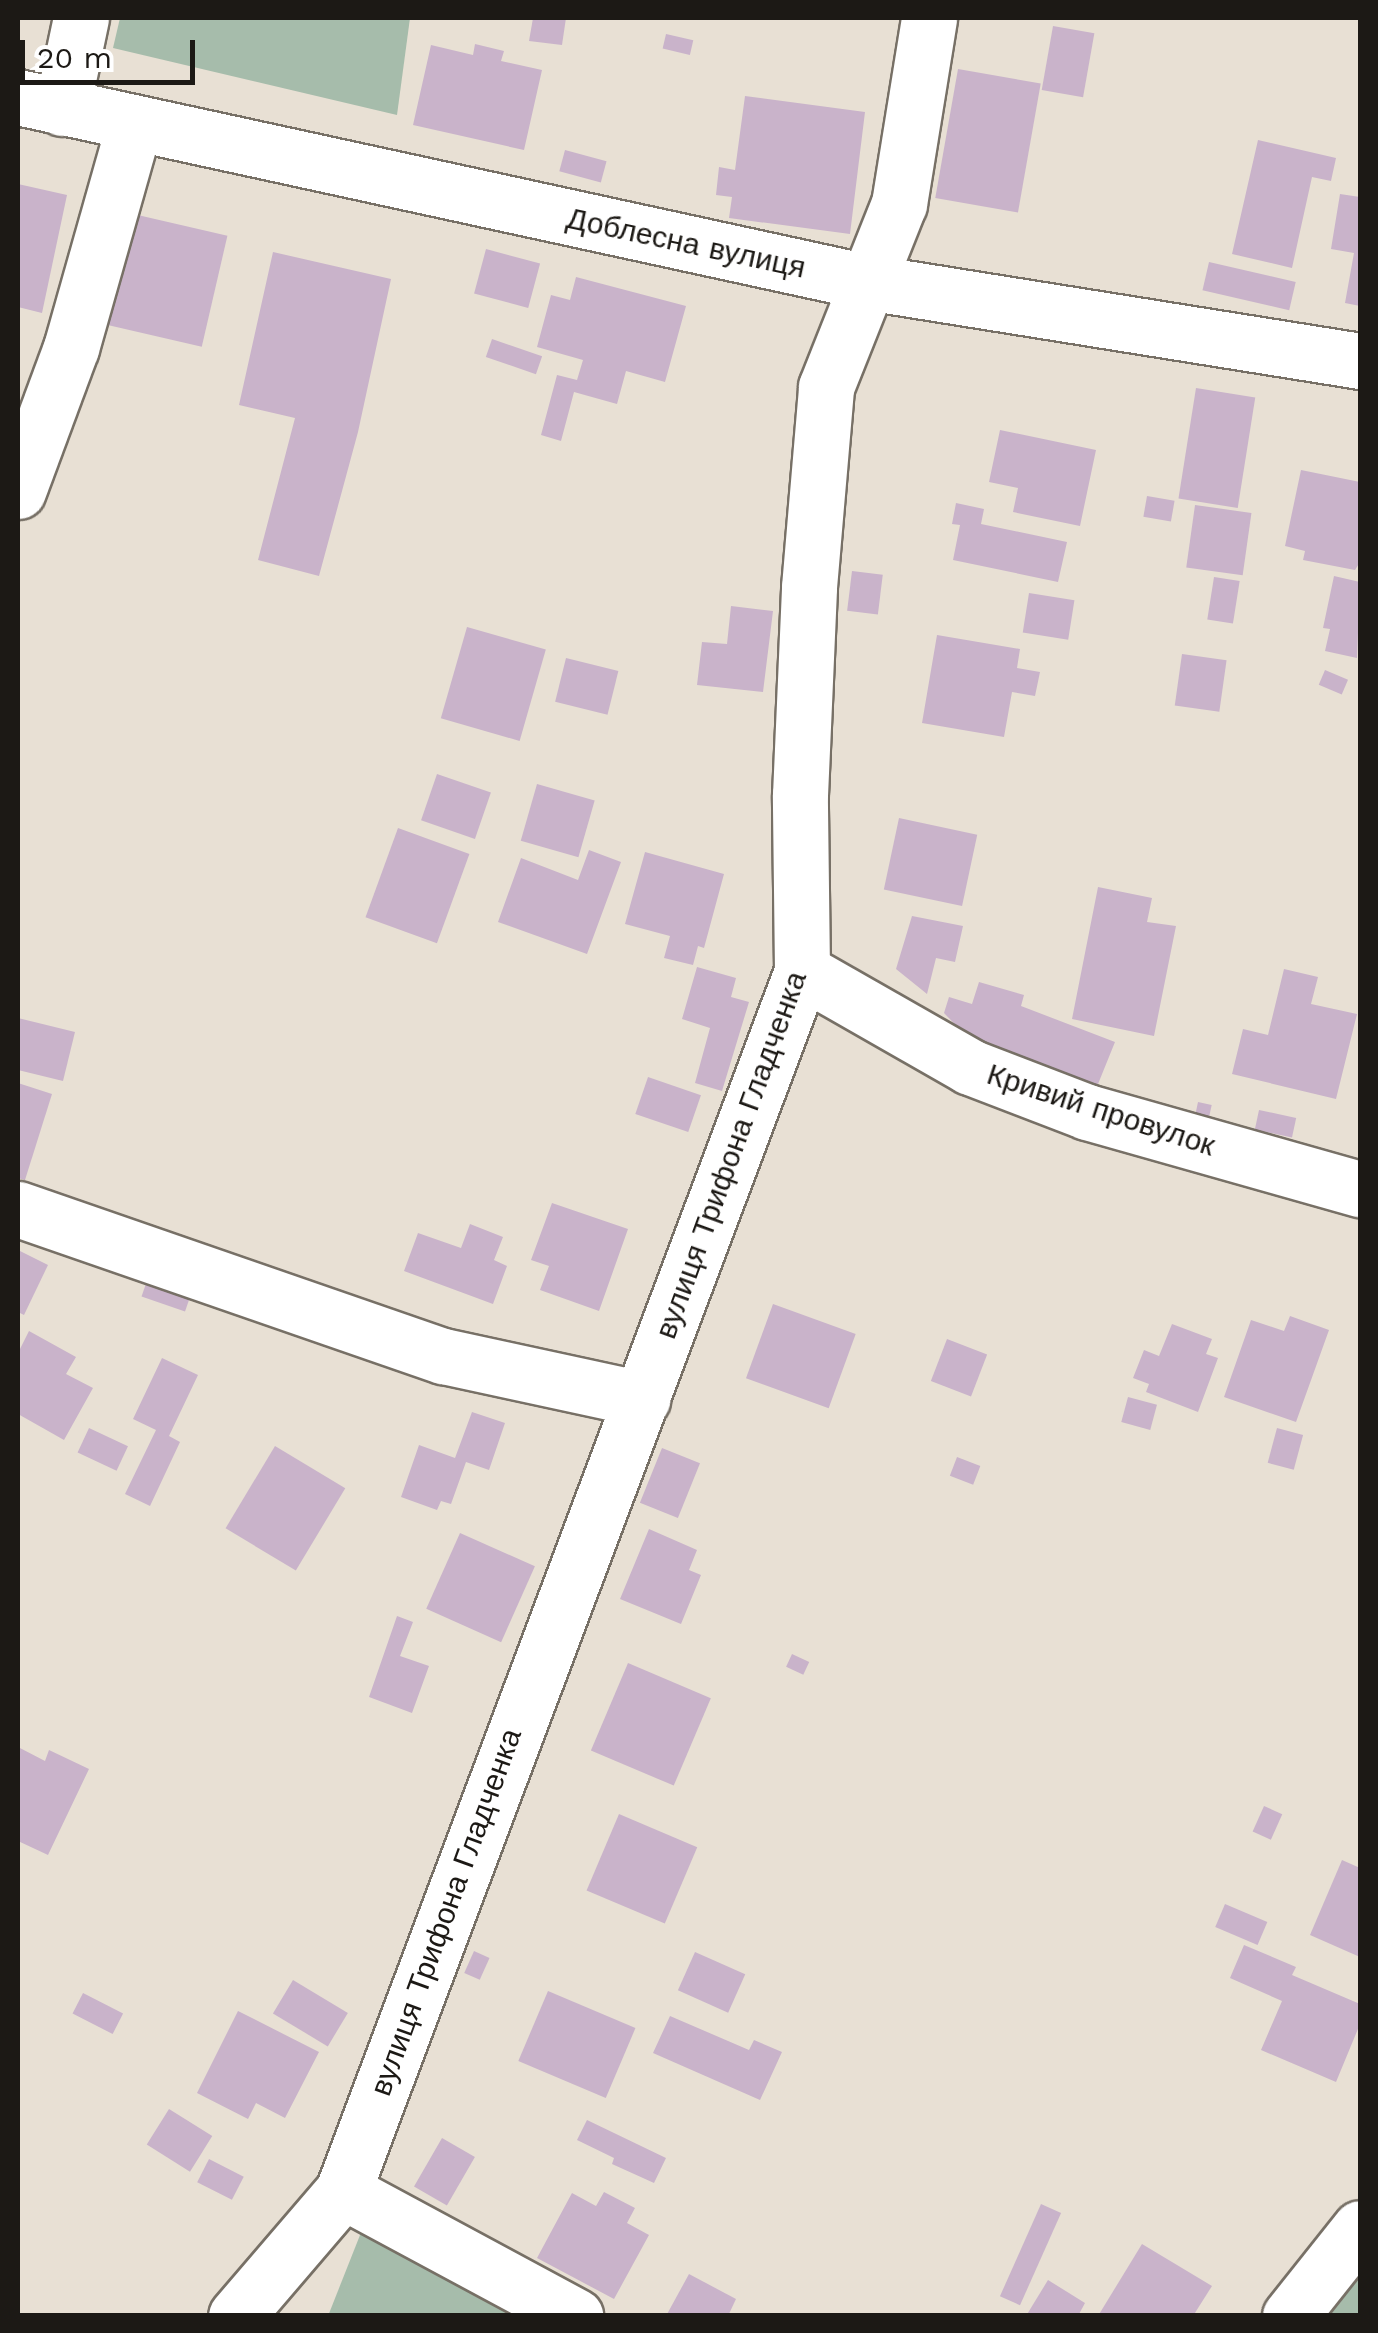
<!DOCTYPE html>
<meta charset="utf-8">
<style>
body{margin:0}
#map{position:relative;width:1378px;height:2333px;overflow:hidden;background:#e8e0d4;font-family:"Work Sans",sans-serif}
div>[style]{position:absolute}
.green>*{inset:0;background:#a6bcab}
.building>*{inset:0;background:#c9b3ca;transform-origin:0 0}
.roads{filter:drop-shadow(2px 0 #777066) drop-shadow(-2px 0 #777066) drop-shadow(0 2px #777066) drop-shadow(0 -2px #777066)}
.minor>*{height:55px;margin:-27.5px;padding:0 27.5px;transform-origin:27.5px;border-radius:27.5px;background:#fff}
span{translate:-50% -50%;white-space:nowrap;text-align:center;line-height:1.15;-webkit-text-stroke:10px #fff;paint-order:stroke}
.street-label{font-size:30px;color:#1c1915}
.frame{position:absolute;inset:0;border:20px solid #1c1915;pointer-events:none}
.scale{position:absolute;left:20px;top:40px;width:175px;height:45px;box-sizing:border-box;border:5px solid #1c1915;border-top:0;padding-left:12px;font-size:30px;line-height:35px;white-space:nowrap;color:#1c1915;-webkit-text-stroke:8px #fff;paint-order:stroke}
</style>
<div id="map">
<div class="green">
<div style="clip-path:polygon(120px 18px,410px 18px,397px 115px,113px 48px)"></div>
<div style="clip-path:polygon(364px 2225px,534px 2316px,328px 2316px)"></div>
<div style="clip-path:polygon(1360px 2245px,1360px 2315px,1303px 2316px)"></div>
</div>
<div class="building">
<div style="clip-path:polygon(533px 18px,566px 18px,562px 45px,529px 41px)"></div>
<div style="left:1053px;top:26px;width:42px;height:65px;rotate:10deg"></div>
<div style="left:666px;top:34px;width:28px;height:15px;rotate:13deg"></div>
<div style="clip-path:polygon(475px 44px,504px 51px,501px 61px,542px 70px,524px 150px,413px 125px,431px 45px,473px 55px)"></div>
<div style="left:958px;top:69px;width:84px;height:131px;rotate:10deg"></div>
<div style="clip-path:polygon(745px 96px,865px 112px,850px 234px,729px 218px,732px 197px,716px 195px,719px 167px,735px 170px)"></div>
<div style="clip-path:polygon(1258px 140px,1336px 158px,1331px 181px,1312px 177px,1292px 268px,1232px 254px)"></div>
<div style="left:565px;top:150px;width:43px;height:22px;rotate:15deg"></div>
<div style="clip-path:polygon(18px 184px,67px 195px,42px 313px,18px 307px)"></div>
<div style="clip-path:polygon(1340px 194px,1360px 197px,1360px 306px,1345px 303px,1354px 253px,1331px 249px)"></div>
<div style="left:129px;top:213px;width:101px;height:114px;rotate:13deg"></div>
<div style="left:486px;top:249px;width:56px;height:46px;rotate:15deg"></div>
<div style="clip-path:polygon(273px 252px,391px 279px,358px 432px,319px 576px,258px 560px,295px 418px,239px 405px)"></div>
<div style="left:1209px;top:262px;width:89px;height:29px;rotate:13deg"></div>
<div style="clip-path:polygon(576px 277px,686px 306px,665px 382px,626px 371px,617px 404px,574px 392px,561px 441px,541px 435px,557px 375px,577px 380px,583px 360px,537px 347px,551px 295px,570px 300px)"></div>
<div style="left:492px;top:339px;width:53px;height:19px;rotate:19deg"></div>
<div style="left:1196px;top:388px;width:60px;height:112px;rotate:9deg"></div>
<div style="clip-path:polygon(1000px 430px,1096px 450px,1080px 526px,1013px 512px,1018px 488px,989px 482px)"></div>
<div style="clip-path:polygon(1301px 470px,1360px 482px,1360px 562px,1355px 570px,1303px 560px,1305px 551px,1285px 546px)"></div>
<div style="left:1147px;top:496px;width:28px;height:21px;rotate:10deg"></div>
<div style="clip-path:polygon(956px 503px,984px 509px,981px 524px,1067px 542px,1058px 582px,953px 560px,960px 525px,952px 524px)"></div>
<div style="left:1195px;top:505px;width:57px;height:63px;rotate:8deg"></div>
<div style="left:852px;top:571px;width:31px;height:40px;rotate:7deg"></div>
<div style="clip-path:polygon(1334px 576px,1360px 582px,1357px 658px,1325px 651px,1330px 629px,1323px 628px)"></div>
<div style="left:1214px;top:577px;width:26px;height:43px;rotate:9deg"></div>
<div style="left:1029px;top:593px;width:46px;height:40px;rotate:9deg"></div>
<div style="clip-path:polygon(731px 606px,773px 611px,763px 692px,697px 685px,702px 642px,727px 644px)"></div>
<div style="left:467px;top:627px;width:82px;height:95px;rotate:16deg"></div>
<div style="clip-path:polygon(937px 635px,1020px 649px,1017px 668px,1040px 672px,1035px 696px,1012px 692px,1004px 737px,922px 723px)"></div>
<div style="left:1182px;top:654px;width:45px;height:52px;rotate:8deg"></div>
<div style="left:566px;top:658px;width:54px;height:45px;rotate:14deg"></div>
<div style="left:1325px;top:670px;width:25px;height:16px;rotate:23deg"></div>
<div style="left:437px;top:774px;width:57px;height:49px;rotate:19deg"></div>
<div style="left:537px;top:784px;width:60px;height:59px;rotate:16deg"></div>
<div style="left:899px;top:818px;width:80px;height:73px;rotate:12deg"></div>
<div style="left:398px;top:828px;width:76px;height:95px;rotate:20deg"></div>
<div style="clip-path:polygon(589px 850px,621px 862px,587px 954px,498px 922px,521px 858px,578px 880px)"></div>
<div style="clip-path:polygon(645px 852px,724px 874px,704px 948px,698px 946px,693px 965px,664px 958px,670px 936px,625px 924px)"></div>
<div style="clip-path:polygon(1098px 887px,1152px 898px,1147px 922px,1176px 926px,1154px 1036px,1072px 1019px)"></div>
<div style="clip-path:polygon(912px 916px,963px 926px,955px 962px,936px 958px,927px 994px,896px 969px)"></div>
<div style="clip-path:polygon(697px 967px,736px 978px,731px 997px,749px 1002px,722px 1091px,695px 1083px,710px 1028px,682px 1019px)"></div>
<div style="clip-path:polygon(1284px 969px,1318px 977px,1311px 1004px,1357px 1014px,1336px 1099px,1232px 1074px,1243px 1029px,1268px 1035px)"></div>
<div style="clip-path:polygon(979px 982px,1024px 995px,1021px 1006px,1115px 1042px,1096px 1089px,975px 1045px,944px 1013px,949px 997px,972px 1004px)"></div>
<div style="clip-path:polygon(18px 1018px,75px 1032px,63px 1081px,18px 1070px)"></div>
<div style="left:648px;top:1077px;width:56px;height:39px;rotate:19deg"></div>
<div style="clip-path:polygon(18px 1083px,52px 1094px,25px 1180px,18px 1178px)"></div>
<div style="left:1198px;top:1102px;width:14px;height:14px;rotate:12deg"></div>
<div style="left:1259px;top:1110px;width:38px;height:20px;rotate:12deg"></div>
<div style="clip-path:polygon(552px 1203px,628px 1229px,599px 1311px,540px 1290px,549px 1266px,531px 1260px)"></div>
<div style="clip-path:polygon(470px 1224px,503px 1237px,494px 1260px,507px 1266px,493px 1304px,404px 1271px,418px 1233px,461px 1248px)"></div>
<div style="clip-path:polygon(18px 1250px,48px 1265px,24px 1315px,18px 1312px)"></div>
<div style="left:150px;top:1272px;width:46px;height:26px;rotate:19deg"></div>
<div style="left:773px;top:1304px;width:88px;height:79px;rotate:20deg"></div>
<div style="clip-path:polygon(1290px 1316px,1329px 1330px,1296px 1422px,1224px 1397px,1251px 1320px,1284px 1331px)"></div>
<div style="clip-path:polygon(1172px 1324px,1212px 1339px,1206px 1354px,1218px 1358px,1198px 1412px,1146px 1392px,1149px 1384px,1133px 1378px,1144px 1350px,1159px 1356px)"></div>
<div style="clip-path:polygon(29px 1331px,76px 1357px,66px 1374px,93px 1388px,64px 1440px,18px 1414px,18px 1353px)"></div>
<div style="left:947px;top:1339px;width:43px;height:45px;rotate:21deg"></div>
<div style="clip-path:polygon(162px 1358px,198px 1375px,169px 1436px,180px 1442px,150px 1506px,125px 1494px,156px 1430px,133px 1419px)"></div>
<div style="left:1128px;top:1397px;width:30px;height:26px;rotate:15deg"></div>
<div style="clip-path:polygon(472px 1412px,505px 1423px,489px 1470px,466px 1462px,451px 1504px,441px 1501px,437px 1510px,401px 1497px,419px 1445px,455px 1458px)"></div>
<div style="left:89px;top:1428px;width:43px;height:27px;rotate:25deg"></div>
<div style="left:1277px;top:1428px;width:27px;height:36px;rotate:15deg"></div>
<div style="left:275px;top:1446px;width:82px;height:96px;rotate:31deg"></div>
<div style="left:662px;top:1448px;width:41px;height:59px;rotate:22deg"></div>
<div style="left:957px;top:1457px;width:25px;height:20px;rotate:21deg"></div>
<div style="clip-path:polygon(649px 1529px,697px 1550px,689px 1570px,701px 1575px,681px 1624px,620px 1599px)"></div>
<div style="left:460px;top:1533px;width:82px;height:83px;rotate:24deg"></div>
<div style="clip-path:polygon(397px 1616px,413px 1622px,400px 1656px,429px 1666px,412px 1713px,369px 1697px)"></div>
<div style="left:792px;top:1654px;width:19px;height:14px;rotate:25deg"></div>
<div style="left:628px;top:1663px;width:90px;height:95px;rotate:23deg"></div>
<div style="clip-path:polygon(18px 1747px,45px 1761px,49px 1750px,89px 1769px,48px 1855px,18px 1841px)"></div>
<div style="left:1264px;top:1806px;width:20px;height:28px;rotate:24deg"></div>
<div style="left:619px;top:1814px;width:85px;height:83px;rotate:23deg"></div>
<div style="clip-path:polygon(1342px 1860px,1360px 1868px,1360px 1957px,1310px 1935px)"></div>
<div style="left:1225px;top:1904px;width:46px;height:25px;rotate:23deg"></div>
<div style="clip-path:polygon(1244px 1945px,1296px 1967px,1292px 1975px,1360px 2004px,1360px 2024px,1336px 2082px,1261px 2050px,1282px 2001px,1230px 1978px)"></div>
<div style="left:474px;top:1951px;width:17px;height:24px;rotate:24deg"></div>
<div style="left:695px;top:1952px;width:55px;height:42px;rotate:24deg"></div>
<div style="left:293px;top:1980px;width:64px;height:39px;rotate:31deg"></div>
<div style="left:548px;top:1991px;width:95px;height:76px;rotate:23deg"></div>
<div style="left:83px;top:1993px;width:45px;height:23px;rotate:27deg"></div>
<div style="clip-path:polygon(238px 2011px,319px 2052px,285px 2118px,256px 2103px,248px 2119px,197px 2093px)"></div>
<div style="clip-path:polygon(670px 2016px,749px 2050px,754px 2040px,782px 2052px,760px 2100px,653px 2053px)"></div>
<div style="left:169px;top:2109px;width:51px;height:42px;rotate:32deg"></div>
<div style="clip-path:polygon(587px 2120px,666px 2158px,654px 2183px,612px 2164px,614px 2158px,577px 2140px)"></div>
<div style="left:442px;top:2138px;width:38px;height:56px;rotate:30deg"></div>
<div style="left:209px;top:2159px;width:39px;height:26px;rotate:27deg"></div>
<div style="clip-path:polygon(604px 2192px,635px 2208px,627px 2223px,649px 2235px,614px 2299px,537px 2258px,572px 2193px,596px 2206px)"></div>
<div style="left:1041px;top:2204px;width:22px;height:101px;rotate:24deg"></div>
<div style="clip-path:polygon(1142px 2244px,1212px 2286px,1193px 2316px,1098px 2316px)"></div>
<div style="clip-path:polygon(689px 2274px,736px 2299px,728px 2316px,666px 2316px)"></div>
<div style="clip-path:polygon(1048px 2280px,1085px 2303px,1078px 2316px,1026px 2316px)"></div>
</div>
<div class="roads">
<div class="minor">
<div style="left:18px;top:97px;width:869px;rotate:12.29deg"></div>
<div style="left:867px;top:282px;width:499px;rotate:9.1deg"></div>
<div style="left:62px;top:108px;width:92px;rotate:-78.1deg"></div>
<div style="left:18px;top:491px;width:153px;rotate:-69.7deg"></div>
<div style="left:71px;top:348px;width:232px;rotate:-74.2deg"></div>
<div style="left:802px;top:971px;width:193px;rotate:29.7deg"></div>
<div style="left:970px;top:1067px;width:125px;rotate:21deg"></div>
<div style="left:1087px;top:1112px;width:284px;rotate:15.8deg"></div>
<div style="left:18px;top:1209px;width:450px;rotate:19.1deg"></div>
<div style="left:443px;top:1356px;width:204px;rotate:12.2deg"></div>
<div style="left:343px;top:2191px;width:264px;rotate:28.3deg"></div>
<div style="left:236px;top:2316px;width:165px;rotate:-49.4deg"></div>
<div style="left:343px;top:2191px;width:1303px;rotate:-69.38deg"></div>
<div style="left:802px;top:971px;width:176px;rotate:-90.7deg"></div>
<div style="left:800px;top:795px;width:208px;rotate:-87.5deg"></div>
<div style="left:809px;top:587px;width:201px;rotate:-85.1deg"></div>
<div style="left:826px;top:387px;width:197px;rotate:-68.3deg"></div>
<div style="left:899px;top:204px;width:188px;rotate:-80.8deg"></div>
<div style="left:1290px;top:2316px;width:112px;rotate:-51.5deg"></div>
</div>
</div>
<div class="street-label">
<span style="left:686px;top:243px;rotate:12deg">Доблесна вулиця</span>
<span style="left:1101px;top:1110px;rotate:18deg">Кривий провулок</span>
<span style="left:731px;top:1155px;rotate:-70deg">вулиця Трифона Гладченка</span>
<span style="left:446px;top:1912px;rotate:-70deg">вулиця Трифона Гладченка</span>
</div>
<div class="frame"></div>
<div class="scale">20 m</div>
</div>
